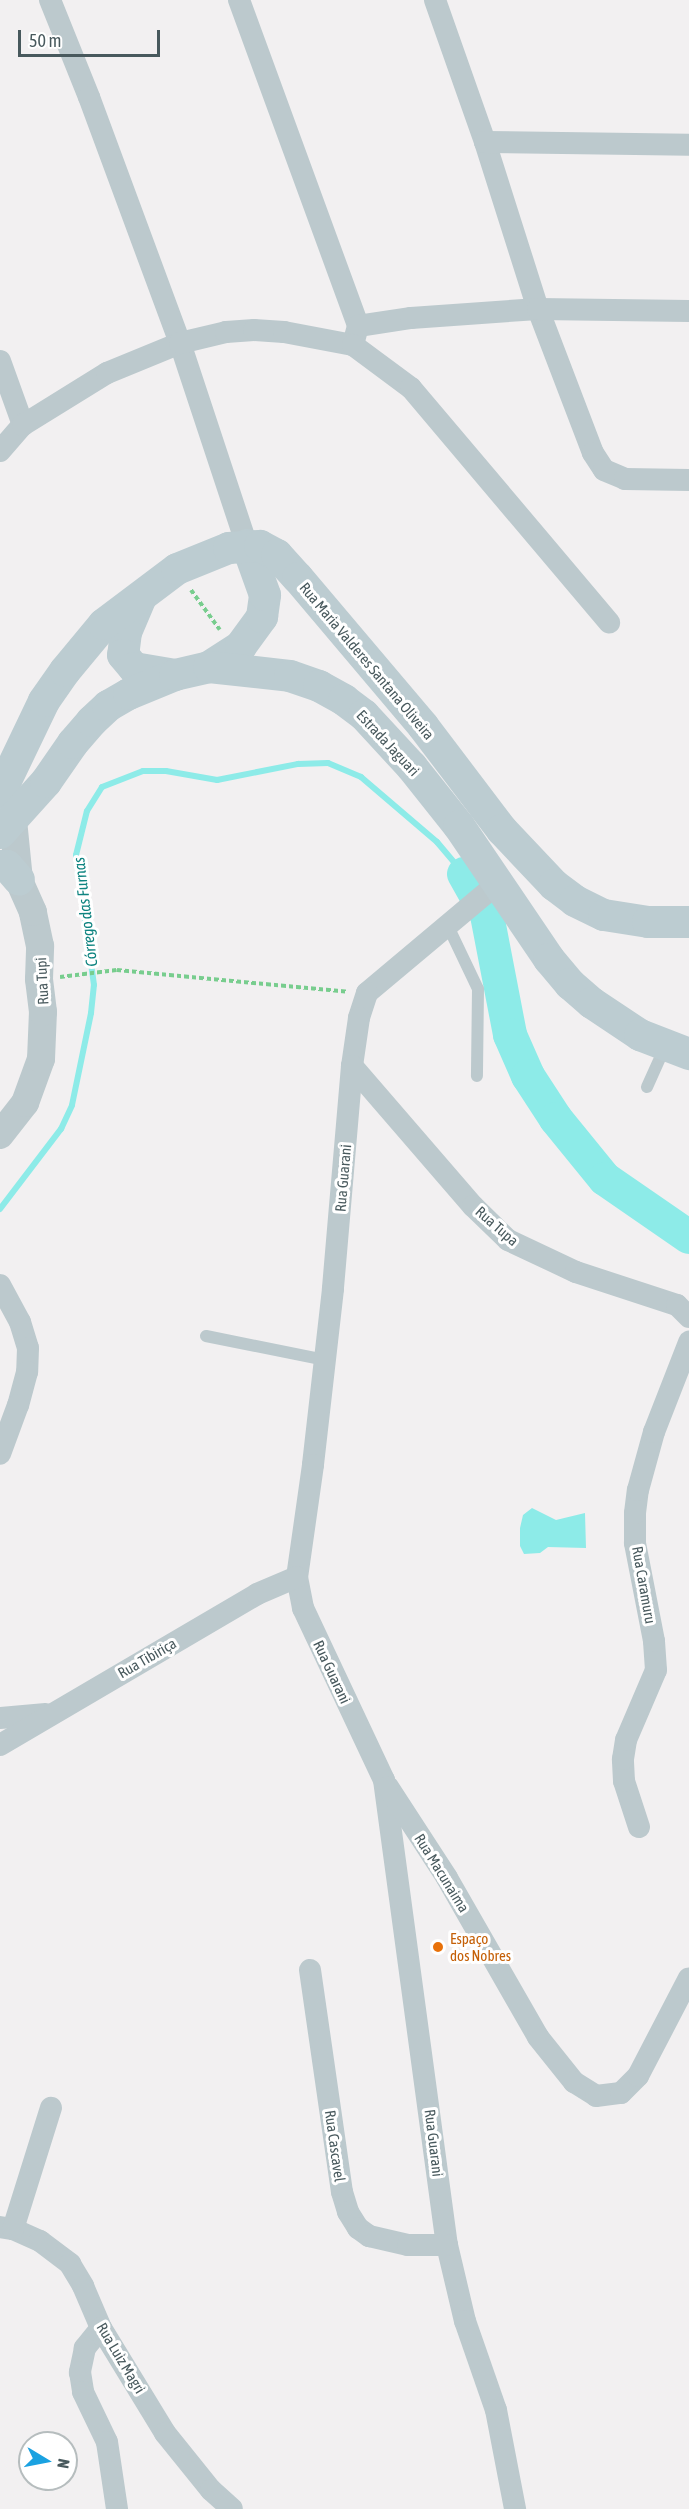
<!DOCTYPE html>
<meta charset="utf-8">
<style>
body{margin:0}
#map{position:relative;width:689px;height:2509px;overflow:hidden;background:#f2f0f1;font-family:"Asap Condensed",sans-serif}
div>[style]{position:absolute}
.water>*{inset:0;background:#8debe8}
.stream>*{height:6px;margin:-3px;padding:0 3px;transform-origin:3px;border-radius:3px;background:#8debe8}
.river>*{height:34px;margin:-17px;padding:0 17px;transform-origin:17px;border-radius:17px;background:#8debe8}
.path>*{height:4px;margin-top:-2px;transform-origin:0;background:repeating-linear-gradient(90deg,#78cd8e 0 4.5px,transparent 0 7.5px)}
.service>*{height:12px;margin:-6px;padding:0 6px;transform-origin:6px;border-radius:6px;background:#bcc9cd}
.minor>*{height:22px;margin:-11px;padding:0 11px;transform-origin:11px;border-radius:11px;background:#bcc9cd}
.tertiary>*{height:28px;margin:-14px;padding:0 14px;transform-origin:14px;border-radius:14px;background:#bcc9cd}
.secondary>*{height:32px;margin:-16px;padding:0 16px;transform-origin:16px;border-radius:16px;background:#bcccd1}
.dots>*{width:16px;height:16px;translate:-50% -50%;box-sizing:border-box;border:3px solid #fff;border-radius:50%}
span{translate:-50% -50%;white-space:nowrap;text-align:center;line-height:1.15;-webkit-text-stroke:6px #fff;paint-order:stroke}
.street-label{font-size:15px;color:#48595d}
.food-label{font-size:15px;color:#c56008}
.left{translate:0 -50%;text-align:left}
.water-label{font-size:16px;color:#0f8480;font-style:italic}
.north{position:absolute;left:18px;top:2431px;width:60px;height:60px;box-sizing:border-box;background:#fff;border:2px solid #b6bdbe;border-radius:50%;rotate:100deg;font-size:16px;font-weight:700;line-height:24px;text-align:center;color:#48595d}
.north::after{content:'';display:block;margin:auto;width:21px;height:27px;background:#1ba2e1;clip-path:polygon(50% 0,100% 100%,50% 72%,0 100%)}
.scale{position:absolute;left:18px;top:30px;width:142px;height:27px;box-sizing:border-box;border:3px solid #48595d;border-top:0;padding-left:8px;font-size:18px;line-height:21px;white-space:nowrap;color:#48595d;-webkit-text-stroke:4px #fff;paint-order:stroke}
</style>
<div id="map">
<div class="water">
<div style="clip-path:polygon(532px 1508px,556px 1520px,585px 1513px,586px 1548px,548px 1547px,540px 1553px,524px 1554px,520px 1546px,520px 1528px,523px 1515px)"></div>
</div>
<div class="stream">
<div style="left:0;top:1209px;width:101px;rotate:-52.7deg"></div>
<div style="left:61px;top:1129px;width:26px;rotate:-65deg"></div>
<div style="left:72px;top:1105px;width:94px;rotate:-78.3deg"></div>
<div style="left:91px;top:1013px;width:28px;rotate:-84deg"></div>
<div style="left:94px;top:985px;width:131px;rotate:-97.9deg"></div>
<div style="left:76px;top:855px;width:45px;rotate:-76deg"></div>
<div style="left:87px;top:811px;width:28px;rotate:-58deg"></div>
<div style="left:102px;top:787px;width:44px;rotate:-21.3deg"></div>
<div style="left:143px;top:771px;width:23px"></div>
<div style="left:166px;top:771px;width:52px;rotate:10deg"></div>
<div style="left:217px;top:780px;width:83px;rotate:-11.2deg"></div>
<div style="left:298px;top:764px;width:30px;rotate:-2deg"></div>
<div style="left:328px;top:763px;width:36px;rotate:23deg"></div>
<div style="left:361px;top:777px;width:100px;rotate:40.5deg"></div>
<div style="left:437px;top:842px;width:42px;rotate:49.8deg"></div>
</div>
<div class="river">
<div style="left:464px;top:874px;width:47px;rotate:60.7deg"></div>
<div style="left:487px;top:915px;width:122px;rotate:79.1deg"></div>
<div style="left:510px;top:1035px;width:45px;rotate:66.3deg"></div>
<div style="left:528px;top:1076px;width:51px;rotate:56.9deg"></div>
<div style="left:556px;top:1119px;width:77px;rotate:50.8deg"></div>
<div style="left:605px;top:1179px;width:102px;rotate:34.6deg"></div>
</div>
<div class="path">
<div style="left:191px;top:590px;width:49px;rotate:54.1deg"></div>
<div style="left:60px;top:977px;width:57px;rotate:-7deg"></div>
<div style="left:117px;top:970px;width:232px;rotate:5.4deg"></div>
</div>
<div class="service">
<div style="left:447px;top:924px;width:72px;rotate:64.5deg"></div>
<div style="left:478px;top:989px;width:87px;rotate:90.7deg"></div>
<div style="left:647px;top:1087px;width:44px;rotate:-65.8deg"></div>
<div style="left:206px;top:1336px;width:121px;rotate:11.4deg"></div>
</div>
<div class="minor">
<div style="left:50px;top:0;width:105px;rotate:68.1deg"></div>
<div style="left:89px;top:97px;width:262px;rotate:69.7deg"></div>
<div style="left:180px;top:343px;width:213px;rotate:71.7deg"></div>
<div style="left:239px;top:0;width:347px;rotate:69.9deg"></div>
<div style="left:358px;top:326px;width:20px;rotate:105deg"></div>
<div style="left:435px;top:0;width:151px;rotate:70.6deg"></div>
<div style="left:485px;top:142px;width:175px;rotate:72.4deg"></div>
<div style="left:538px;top:309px;width:154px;rotate:69.1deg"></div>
<div style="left:593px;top:453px;width:20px;rotate:57deg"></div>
<div style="left:604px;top:470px;width:23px;rotate:23deg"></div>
<div style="left:625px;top:479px;width:64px;rotate:0.9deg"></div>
<div style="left:485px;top:142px;width:204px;rotate:0.8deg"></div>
<div style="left:358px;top:326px;width:54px;rotate:-8.6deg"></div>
<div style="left:411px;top:318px;width:127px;rotate:-4.1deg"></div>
<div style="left:538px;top:309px;width:151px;rotate:0.8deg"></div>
<div style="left:0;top:361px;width:68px;rotate:70.2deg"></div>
<div style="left:0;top:451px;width:35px;rotate:-49deg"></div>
<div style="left:23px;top:425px;width:99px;rotate:-31.8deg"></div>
<div style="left:107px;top:373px;width:79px;rotate:-22.3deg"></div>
<div style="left:180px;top:343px;width:47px;rotate:-13.4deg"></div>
<div style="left:226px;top:332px;width:28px;rotate:-4deg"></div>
<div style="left:254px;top:330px;width:30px;rotate:4deg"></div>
<div style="left:284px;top:332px;width:70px;rotate:10.7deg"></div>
<div style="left:353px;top:345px;width:72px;rotate:36.6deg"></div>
<div style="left:411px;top:388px;width:307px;rotate:49.8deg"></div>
<div style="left:498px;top:883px;width:171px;rotate:140deg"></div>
<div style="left:367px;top:993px;width:26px;rotate:108deg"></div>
<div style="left:359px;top:1018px;width:49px;rotate:98.3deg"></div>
<div style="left:352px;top:1066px;width:224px;rotate:94.9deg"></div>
<div style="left:333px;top:1289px;width:177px;rotate:96.5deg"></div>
<div style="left:313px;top:1465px;width:113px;rotate:98.1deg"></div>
<div style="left:297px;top:1577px;width:32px;rotate:79deg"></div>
<div style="left:303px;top:1608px;width:190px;rotate:64.8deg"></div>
<div style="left:384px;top:1780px;width:469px;rotate:82.3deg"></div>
<div style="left:447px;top:2245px;width:78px;rotate:76.7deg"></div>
<div style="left:465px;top:2321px;width:94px;rotate:70.8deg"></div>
<div style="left:496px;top:2410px;width:101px;rotate:79.1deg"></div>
<div style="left:352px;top:1066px;width:185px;rotate:49.2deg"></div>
<div style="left:473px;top:1206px;width:49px;rotate:44.2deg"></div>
<div style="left:508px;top:1240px;width:75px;rotate:25.2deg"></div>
<div style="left:576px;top:1272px;width:106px;rotate:18.1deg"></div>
<div style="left:677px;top:1305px;width:17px;rotate:45deg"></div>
<div style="left:0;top:1285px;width:42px;rotate:61.6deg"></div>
<div style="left:20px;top:1322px;width:27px;rotate:73deg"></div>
<div style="left:28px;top:1348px;width:24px;rotate:92deg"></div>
<div style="left:27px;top:1372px;width:34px;rotate:105deg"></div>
<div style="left:18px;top:1405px;width:52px;rotate:110.2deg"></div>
<div style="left:0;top:1718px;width:46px;rotate:-5deg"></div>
<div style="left:0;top:1745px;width:298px;rotate:-30.4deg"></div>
<div style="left:257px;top:1594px;width:43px;rotate:-23deg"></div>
<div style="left:388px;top:1787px;width:108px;rotate:57deg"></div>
<div style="left:447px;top:1878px;width:183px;rotate:60.2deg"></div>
<div style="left:538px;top:2037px;width:58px;rotate:51.3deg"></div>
<div style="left:574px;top:2082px;width:26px;rotate:32deg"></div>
<div style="left:596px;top:2096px;width:25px;rotate:-7deg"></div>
<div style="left:621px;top:2093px;width:24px;rotate:-45deg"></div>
<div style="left:638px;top:2076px;width:110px;rotate:-62.5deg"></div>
<div style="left:639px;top:1827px;width:48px;rotate:-108.1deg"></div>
<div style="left:624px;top:1781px;width:22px;rotate:-93deg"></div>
<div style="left:623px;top:1759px;width:19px;rotate:-81deg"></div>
<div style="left:626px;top:1740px;width:76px;rotate:-66.8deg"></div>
<div style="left:656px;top:1670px;width:29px;rotate:-94deg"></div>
<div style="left:654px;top:1641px;width:100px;rotate:-101deg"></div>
<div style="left:635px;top:1543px;width:30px;rotate:-90deg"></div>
<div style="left:635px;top:1513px;width:23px;rotate:-83deg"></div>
<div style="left:638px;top:1490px;width:60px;rotate:-74.6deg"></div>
<div style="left:654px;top:1432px;width:97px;rotate:-68.7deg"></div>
<div style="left:310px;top:1970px;width:224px;rotate:81.8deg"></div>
<div style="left:342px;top:2192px;width:21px;rotate:73deg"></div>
<div style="left:348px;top:2212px;width:19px;rotate:58deg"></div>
<div style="left:358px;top:2228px;width:14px;rotate:36deg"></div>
<div style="left:369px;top:2236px;width:40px;rotate:13deg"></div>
<div style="left:408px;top:2245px;width:39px"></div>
<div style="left:0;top:2227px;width:13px;rotate:9deg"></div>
<div style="left:13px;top:2229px;width:30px;rotate:24deg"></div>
<div style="left:40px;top:2241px;width:38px;rotate:37deg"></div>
<div style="left:70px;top:2264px;width:26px;rotate:59deg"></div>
<div style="left:83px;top:2286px;width:46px;rotate:66.8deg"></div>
<div style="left:101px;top:2328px;width:123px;rotate:58.6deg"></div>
<div style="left:165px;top:2433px;width:73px;rotate:51.1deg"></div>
<div style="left:211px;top:2490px;width:28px;rotate:42deg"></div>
<div style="left:13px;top:2229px;width:127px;rotate:-72.6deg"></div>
<div style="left:101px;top:2328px;width:26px;rotate:129deg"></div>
<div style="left:85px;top:2348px;width:25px;rotate:102deg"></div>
<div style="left:80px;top:2372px;width:20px;rotate:81deg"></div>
<div style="left:83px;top:2392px;width:55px;rotate:64.4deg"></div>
<div style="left:107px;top:2442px;width:68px;rotate:81.5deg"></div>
</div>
<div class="tertiary">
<div style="left:0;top:1135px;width:41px;rotate:-52deg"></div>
<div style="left:25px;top:1103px;width:47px;rotate:-70deg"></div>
<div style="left:41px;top:1059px;width:47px;rotate:-87.6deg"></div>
<div style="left:43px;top:1012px;width:33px;rotate:-97deg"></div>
<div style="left:39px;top:979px;width:33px;rotate:-88deg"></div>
<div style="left:40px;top:946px;width:35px;rotate:-102deg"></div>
<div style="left:33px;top:912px;width:35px;rotate:-114deg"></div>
<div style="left:19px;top:880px;width:60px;rotate:-95.7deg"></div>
<div style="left:13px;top:820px;width:18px;rotate:-77deg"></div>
</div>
<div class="secondary">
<div style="left:141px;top:597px;width:38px;rotate:113deg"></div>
<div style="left:126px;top:632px;width:23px;rotate:97deg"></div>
<div style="left:123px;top:655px;width:17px;rotate:50deg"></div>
<div style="left:134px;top:668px;width:42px;rotate:9.7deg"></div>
<div style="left:209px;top:667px;width:38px;rotate:-33deg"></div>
<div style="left:241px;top:646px;width:36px;rotate:-54deg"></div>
<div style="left:262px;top:617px;width:22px;rotate:-82deg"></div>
<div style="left:265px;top:595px;width:53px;rotate:-109.8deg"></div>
<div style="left:0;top:793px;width:102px;rotate:-64.4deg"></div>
<div style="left:44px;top:701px;width:37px;rotate:-55deg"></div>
<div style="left:65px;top:671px;width:61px;rotate:-50.3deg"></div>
<div style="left:104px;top:624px;width:91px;rotate:-37deg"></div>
<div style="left:177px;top:569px;width:56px;rotate:-22deg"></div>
<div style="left:229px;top:548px;width:31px;rotate:-4deg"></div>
<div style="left:260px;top:546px;width:19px;rotate:28deg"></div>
<div style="left:277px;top:555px;width:31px;rotate:48deg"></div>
<div style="left:298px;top:578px;width:194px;rotate:49.8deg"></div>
<div style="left:423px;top:726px;width:131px;rotate:52.8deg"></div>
<div style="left:502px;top:830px;width:76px;rotate:46.6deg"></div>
<div style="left:554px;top:885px;width:26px;rotate:37deg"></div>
<div style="left:575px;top:901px;width:32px;rotate:26deg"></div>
<div style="left:604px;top:915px;width:45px;rotate:9deg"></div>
<div style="left:648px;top:922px;width:41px"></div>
<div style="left:0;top:833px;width:69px;rotate:-48deg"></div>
<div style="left:46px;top:782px;width:47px;rotate:-55.3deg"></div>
<div style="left:73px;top:743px;width:29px;rotate:-49deg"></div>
<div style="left:92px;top:721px;width:22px;rotate:-43deg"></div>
<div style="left:108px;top:706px;width:24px;rotate:-30deg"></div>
<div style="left:129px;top:694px;width:50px;rotate:-22.4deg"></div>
<div style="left:175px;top:675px;width:35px;rotate:-13deg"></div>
<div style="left:209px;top:667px;width:81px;rotate:6.3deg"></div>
<div style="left:290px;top:676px;width:31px;rotate:19deg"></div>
<div style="left:319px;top:686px;width:29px;rotate:29deg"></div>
<div style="left:344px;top:700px;width:25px;rotate:37deg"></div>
<div style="left:364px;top:715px;width:71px;rotate:47.3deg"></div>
<div style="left:412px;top:767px;width:75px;rotate:51.5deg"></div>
<div style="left:459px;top:826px;width:161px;rotate:55.9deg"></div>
<div style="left:549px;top:959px;width:33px;rotate:50deg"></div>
<div style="left:570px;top:984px;width:29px;rotate:41deg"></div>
<div style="left:592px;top:1003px;width:58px;rotate:33.7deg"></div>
<div style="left:640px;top:1035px;width:53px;rotate:21.2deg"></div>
<div style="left:0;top:866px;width:7px"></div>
<div style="left:7px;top:866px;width:18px;rotate:49deg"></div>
</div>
<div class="dots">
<div style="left:438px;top:1947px;background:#e8710a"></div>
</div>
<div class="street-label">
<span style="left:367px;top:661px;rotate:50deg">Rua Maria Valderes Santana Oliveira</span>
<span style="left:388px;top:743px;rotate:47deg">Estrada Jaguari</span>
<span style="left:42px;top:981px;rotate:-93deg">Rua Tupi</span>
<span style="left:343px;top:1178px;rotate:-85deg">Rua Guarani</span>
<span style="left:497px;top:1226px;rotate:41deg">Rua Tupa</span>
<span style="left:644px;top:1585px;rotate:80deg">Rua Caramuru</span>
<span style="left:147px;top:1658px;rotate:-30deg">Rua Tibiriça</span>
<span style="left:332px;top:1672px;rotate:65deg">Rua Guarani</span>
<span style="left:442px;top:1873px;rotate:58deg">Rua Macunaima</span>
<span style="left:434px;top:2143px;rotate:83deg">Rua Guarani</span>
<span style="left:335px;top:2146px;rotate:82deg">Rua Cascavel</span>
<span style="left:121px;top:2358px;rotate:59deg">Rua Luiz Magri</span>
</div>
<div class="food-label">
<span class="left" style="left:450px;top:1947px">Espaço<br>dos Nobres</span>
</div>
<div class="water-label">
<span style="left:85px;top:912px;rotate:-97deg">Córrego das Furnas</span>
</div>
<div class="north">N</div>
<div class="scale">50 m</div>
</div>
